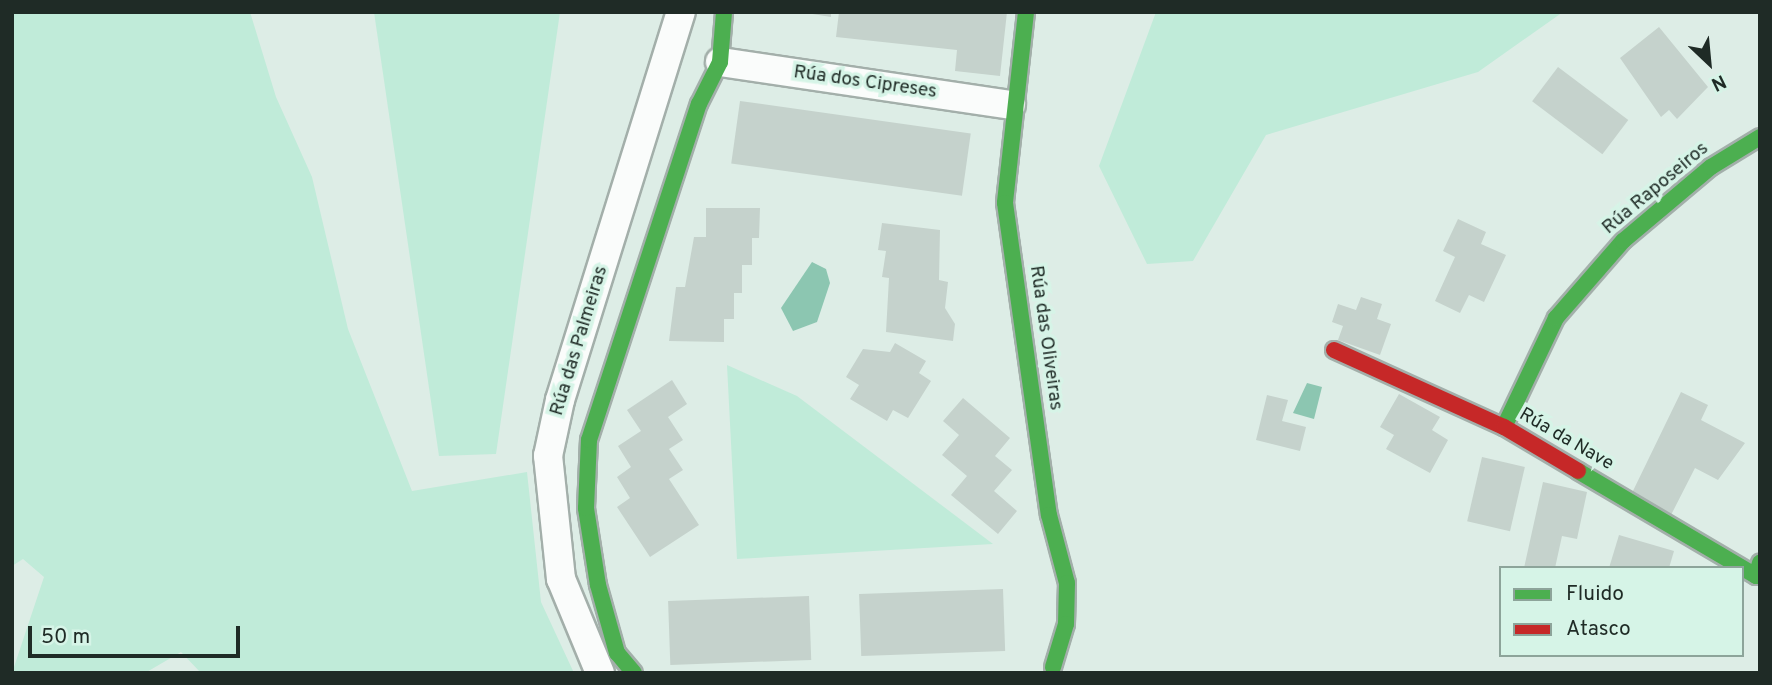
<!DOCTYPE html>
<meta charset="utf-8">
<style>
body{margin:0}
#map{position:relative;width:1772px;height:685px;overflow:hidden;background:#ddede6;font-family:Overpass,sans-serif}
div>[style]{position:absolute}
.green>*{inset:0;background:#c0ebd9}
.water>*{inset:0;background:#8cc6b1}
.building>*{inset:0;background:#c5d2cc;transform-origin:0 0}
.roads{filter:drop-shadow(2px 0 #a3afaa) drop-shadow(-2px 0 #a3afaa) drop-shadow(0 2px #a3afaa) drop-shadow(0 -2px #a3afaa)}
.street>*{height:28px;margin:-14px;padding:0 14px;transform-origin:14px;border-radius:14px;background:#fafcfb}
.fast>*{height:16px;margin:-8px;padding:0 8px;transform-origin:8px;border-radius:8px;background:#4caf50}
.jam>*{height:16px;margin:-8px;padding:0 8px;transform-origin:8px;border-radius:8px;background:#c62828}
span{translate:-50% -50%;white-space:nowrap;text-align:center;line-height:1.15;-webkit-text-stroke:7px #d6f4e7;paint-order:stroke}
.street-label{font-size:19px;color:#1f2b26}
.frame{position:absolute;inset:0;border:14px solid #1f2b26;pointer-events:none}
.legend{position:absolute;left:1499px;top:566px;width:245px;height:91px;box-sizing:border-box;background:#d6f4e7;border:2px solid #8da49a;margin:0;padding:9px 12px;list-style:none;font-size:21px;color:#1f2b26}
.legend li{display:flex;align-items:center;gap:14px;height:35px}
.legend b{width:35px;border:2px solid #8da49a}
.north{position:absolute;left:1674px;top:28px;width:70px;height:70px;-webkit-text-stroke:5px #d6f4e7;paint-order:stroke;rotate:154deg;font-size:19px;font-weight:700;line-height:28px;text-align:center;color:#1f2b26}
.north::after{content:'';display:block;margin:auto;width:24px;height:32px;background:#1f2b26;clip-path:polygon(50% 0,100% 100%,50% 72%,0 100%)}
.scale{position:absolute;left:28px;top:626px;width:212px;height:32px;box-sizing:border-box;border:4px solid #1f2b26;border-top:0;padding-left:9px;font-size:21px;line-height:24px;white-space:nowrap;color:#1f2b26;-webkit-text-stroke:5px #d6f4e7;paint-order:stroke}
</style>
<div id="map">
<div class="green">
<div style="clip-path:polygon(12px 12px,250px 12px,276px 97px,312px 177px,348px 329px,412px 491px,527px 472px,541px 602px,574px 673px,201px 673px,181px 652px,145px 673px,12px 673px,44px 577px,23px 559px,12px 566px)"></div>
<div style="clip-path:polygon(374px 12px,560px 12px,496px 454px,439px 456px)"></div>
<div style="clip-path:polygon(1156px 12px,1563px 12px,1478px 72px,1266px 135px,1193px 261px,1147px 264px,1099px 166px)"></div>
<div style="clip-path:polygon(727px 365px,797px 396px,993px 544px,737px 559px)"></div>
</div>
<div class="water">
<div style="clip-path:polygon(812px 262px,826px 269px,830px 283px,817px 322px,793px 331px,781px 308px)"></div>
<div style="clip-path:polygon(1307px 383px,1322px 387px,1314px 419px,1293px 413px)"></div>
</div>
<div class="building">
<div style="clip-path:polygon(800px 12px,831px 12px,831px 17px)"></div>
<div style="clip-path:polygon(839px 12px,1007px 12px,1000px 76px,955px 71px,957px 50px,836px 37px)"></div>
<div style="clip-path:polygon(1659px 27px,1708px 87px,1677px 119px,1669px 110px,1661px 117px,1620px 58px)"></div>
<div style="left:1558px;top:67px;width:88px;height:43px;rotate:37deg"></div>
<div style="left:740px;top:101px;width:233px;height:63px;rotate:8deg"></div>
<div style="clip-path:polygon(706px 208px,760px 208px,759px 238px,752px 238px,752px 265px,742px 265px,742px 293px,734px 293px,734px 319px,724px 319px,724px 342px,669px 341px,676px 287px,685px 287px,694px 237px,706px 237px)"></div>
<div style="clip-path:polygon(1458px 219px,1486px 232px,1481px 244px,1506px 255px,1484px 302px,1469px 295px,1460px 313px,1435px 301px,1455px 257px,1443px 251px)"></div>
<div style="clip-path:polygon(882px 223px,940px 230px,939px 280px,948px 282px,945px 308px,955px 324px,953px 341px,886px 332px,889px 278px,882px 277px,886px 251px,878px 250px)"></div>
<div style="clip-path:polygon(1361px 297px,1382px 304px,1377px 319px,1391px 324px,1380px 355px,1338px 340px,1343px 326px,1332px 322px,1338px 304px,1356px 310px)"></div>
<div style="clip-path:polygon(895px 343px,926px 361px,919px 373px,931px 381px,908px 418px,893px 410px,887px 421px,850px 399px,859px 385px,846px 377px,863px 349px,890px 352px)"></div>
<div style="clip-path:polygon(672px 380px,687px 404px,668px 417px,683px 440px,669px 449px,683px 470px,669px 479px,699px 525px,650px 557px,617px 507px,630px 498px,617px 477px,631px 467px,618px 446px,641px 431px,627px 410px)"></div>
<div style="clip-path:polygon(1681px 392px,1708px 405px,1701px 420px,1745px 443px,1718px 480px,1695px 468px,1671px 515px,1631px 495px)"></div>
<div style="clip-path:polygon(1399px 394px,1440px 417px,1432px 430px,1448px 440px,1430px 473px,1386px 449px,1394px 435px,1380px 427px)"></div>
<div style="clip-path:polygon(1267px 395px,1288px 400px,1282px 421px,1306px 427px,1300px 451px,1256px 440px)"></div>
<div style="clip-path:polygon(963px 398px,1010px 438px,995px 456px,1012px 470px,994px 491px,1017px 511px,998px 534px,951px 495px,967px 476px,942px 455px,959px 435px,943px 421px)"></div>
<div style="left:1482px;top:457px;width:44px;height:66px;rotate:13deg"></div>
<div style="clip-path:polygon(1543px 482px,1587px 492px,1577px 539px,1562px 536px,1555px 568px,1524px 568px)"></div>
<div style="clip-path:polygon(1619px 535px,1674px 551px,1669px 568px,1609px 568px)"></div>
<div style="left:1003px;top:589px;width:62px;height:144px;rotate:88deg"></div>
<div style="left:809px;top:596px;width:64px;height:141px;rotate:88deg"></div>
</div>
<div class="roads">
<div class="street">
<div style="left:720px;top:62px;width:294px;rotate:8.4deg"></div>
<div style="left:600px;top:673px;width:102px;rotate:-112.5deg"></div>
<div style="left:561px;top:579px;width:124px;rotate:-96deg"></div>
<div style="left:548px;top:456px;width:57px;rotate:-77.9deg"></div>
<div style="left:560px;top:400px;width:406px;rotate:-72.7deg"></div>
</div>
<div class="fast">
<div style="left:1026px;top:12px;width:192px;rotate:96.3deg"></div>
<div style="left:1005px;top:203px;width:315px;rotate:82deg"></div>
<div style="left:1049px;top:515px;width:70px;rotate:75.2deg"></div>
<div style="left:1067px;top:583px;width:41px;rotate:91.4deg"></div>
<div style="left:1066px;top:624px;width:45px;rotate:106.8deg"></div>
<div style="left:1504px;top:427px;width:121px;rotate:-64.5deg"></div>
<div style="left:1556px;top:318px;width:102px;rotate:-49deg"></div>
<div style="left:1623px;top:241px;width:115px;rotate:-40.1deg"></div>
<div style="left:1711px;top:167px;width:57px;rotate:-31.5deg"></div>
<div style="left:1578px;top:471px;width:207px;rotate:30.5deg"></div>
<div style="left:1756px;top:576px;width:14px;rotate:-73deg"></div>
<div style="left:634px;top:673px;width:26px;rotate:-130deg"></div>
<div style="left:617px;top:653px;width:71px;rotate:-105.6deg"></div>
<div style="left:598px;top:585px;width:78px;rotate:-98.9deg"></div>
<div style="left:586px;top:508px;width:68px;rotate:-87.5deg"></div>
<div style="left:589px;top:440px;width:354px;rotate:-71.9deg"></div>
<div style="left:699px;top:104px;width:47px;rotate:-63.4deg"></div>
<div style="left:720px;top:62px;width:50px;rotate:-85.4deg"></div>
</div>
<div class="jam">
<div style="left:1334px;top:350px;width:187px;rotate:24.4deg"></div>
<div style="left:1504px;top:427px;width:86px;rotate:30.7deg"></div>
</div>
</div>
<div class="street-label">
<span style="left:865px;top:83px;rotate:8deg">Rúa dos Cipreses</span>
<span style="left:1656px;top:189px;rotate:-40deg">Rúa Raposeiros</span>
<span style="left:1045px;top:338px;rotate:82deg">Rúa das Oliveiras</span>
<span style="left:580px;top:341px;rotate:-73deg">Rúa das Palmeiras</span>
<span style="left:1566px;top:440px;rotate:30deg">Rúa da Nave</span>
</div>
<div class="frame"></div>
<ul class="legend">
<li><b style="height:9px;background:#4caf50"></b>Fluido</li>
<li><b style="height:9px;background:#c62828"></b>Atasco</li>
</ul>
<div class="north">N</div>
<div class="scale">50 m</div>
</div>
